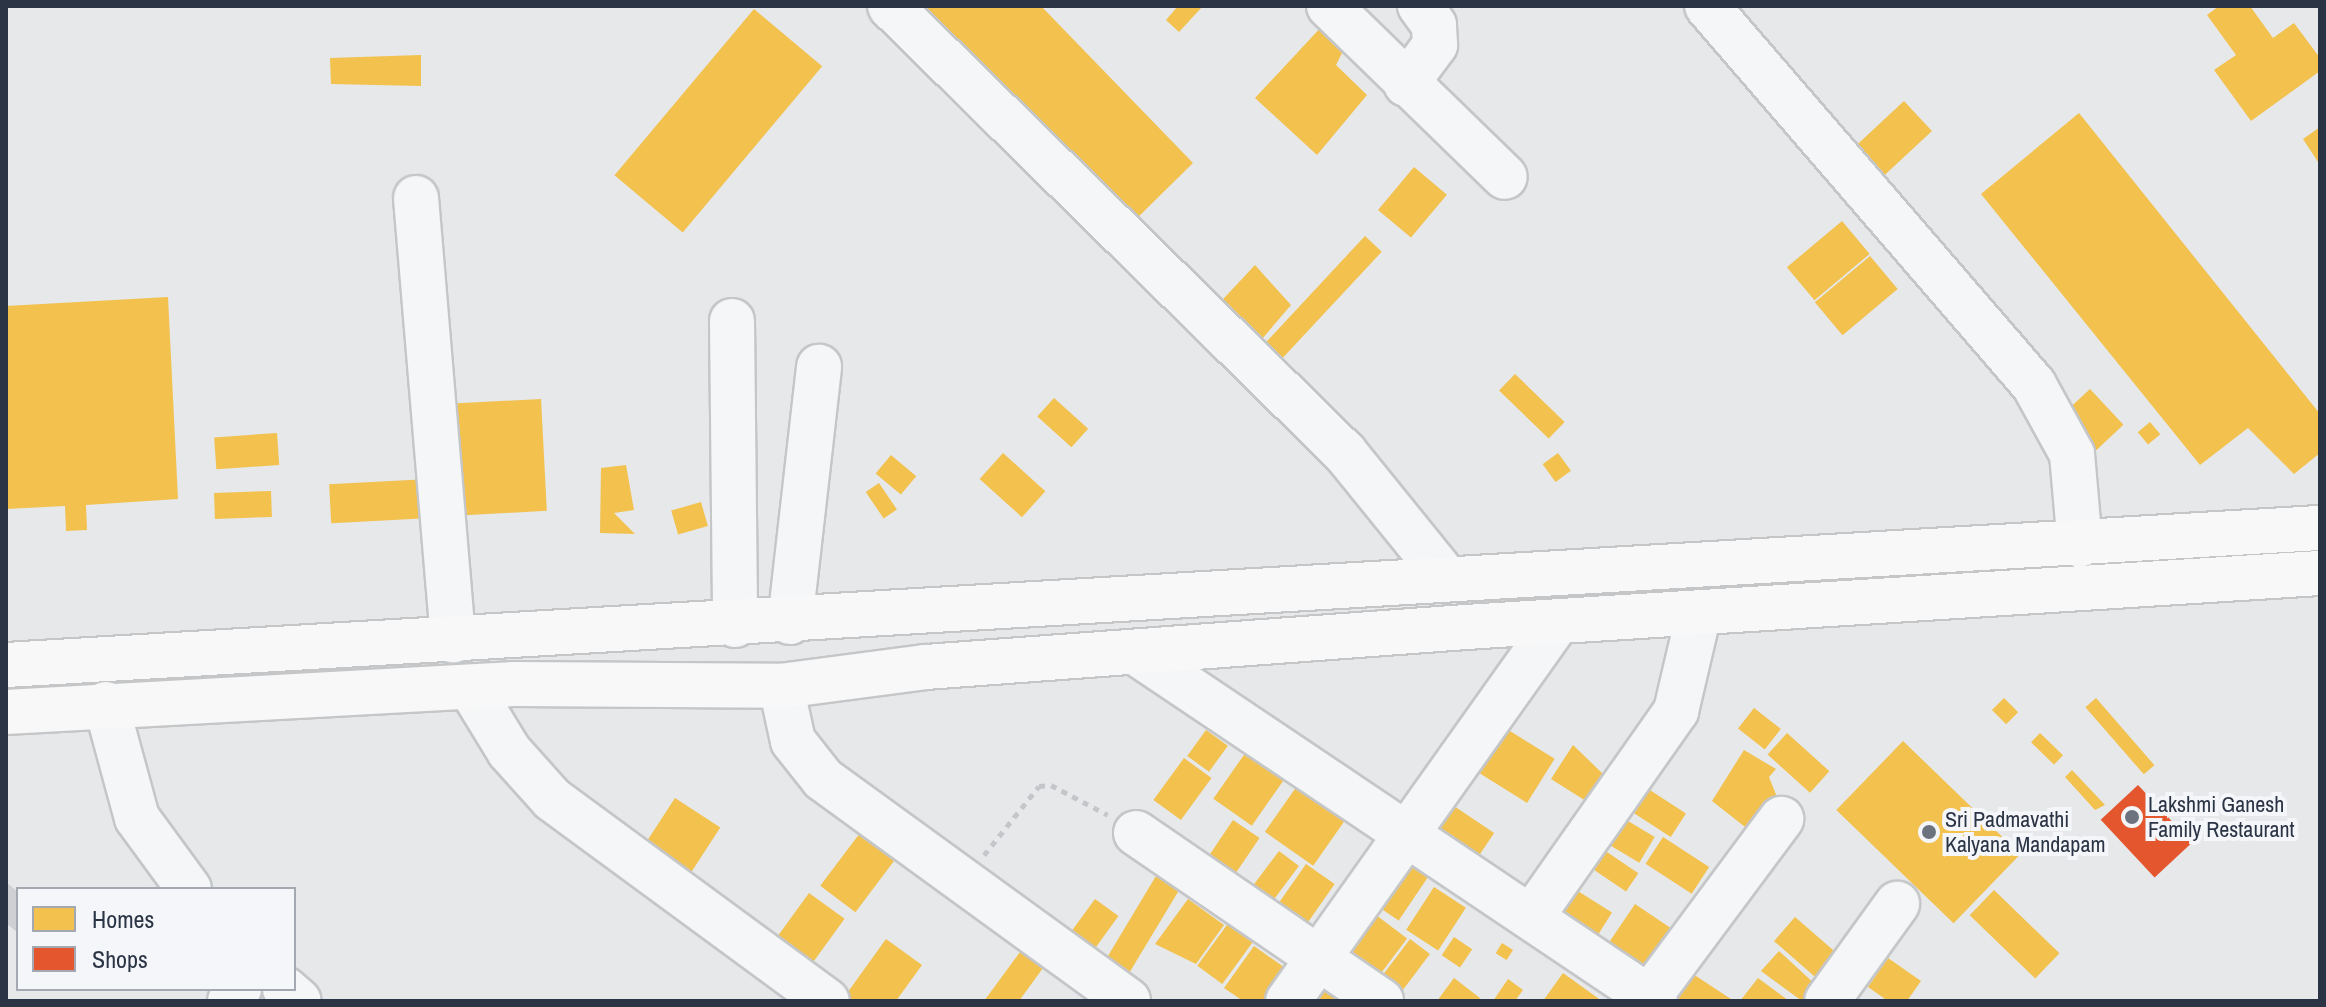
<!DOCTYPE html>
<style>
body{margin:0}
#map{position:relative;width:2326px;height:1007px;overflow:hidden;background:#e6e8ea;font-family:"Archivo Narrow",sans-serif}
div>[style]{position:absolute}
.homes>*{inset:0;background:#f2c14e;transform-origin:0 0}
.shops>*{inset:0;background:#e4572e;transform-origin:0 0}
.building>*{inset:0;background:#ced0d3}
.path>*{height:5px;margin-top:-2.5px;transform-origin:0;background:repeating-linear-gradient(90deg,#c5c6ca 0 6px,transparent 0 12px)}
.roads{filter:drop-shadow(2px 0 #c4c6c8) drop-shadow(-2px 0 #c4c6c8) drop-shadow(0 2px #c4c6c8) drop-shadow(0 -2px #c4c6c8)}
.minor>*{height:44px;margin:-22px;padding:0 22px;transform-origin:22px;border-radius:22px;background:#f5f6f7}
.highway>*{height:44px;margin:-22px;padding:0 22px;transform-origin:22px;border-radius:22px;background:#f8f8f8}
.dots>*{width:22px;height:22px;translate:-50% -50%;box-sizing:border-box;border:4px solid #f4f6f9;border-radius:50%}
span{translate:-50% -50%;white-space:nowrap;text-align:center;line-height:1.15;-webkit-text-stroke:8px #f4f6f9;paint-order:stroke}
.poi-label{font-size:22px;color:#2b3445}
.left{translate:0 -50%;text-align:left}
.frame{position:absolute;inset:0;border:8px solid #2b3445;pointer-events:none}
.legend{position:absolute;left:16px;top:887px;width:280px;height:104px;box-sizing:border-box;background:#f4f6f9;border:2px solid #a4a8b1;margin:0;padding:10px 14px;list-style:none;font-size:24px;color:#2b3445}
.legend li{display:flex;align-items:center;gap:16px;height:40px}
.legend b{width:40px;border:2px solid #a4a8b1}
</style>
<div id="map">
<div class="homes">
<div style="clip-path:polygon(909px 6px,1041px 6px,1193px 163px,1126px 229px)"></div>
<div style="clip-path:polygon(1178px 6px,1203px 6px,1179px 32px,1166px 20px)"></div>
<div style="clip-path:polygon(2219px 6px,2250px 6px,2273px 38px,2294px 23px,2320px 58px,2320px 71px,2251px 121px,2214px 70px,2236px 55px,2207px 15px)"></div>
<div style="left:754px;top:9px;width:89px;height:217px;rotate:40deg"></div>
<div style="clip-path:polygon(1324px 24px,1346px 45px,1336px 65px,1367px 95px,1317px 155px,1255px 98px)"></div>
<div style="clip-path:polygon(421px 55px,421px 86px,331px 84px,330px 58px)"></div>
<div style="left:1904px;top:101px;width:41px;height:72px;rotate:47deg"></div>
<div style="clip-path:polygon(2079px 113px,2320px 414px,2320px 453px,2294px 474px,2248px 428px,2200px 465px,1981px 194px)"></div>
<div style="clip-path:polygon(2320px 127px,2320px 165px,2303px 139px)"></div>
<div style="left:1414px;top:167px;width:43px;height:56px;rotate:40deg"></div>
<div style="left:1842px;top:221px;width:43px;height:72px;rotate:50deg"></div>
<div style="left:1365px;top:236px;width:23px;height:153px;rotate:43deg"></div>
<div style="left:1870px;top:256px;width:43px;height:72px;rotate:50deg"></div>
<div style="clip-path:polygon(1255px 265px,1291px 305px,1250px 353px,1212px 311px)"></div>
<div style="clip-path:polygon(168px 297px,178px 499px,86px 505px,87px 530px,66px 531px,65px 506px,6px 509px,6px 306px)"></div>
<div style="left:1515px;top:374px;width:69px;height:23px;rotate:44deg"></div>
<div style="left:2090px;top:389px;width:49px;height:43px;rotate:47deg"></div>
<div style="left:1054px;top:398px;width:46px;height:25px;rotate:42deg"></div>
<div style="left:541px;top:399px;width:112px;height:88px;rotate:87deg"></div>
<div style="left:2150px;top:422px;width:16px;height:16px;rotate:50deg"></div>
<div style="left:277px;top:433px;width:32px;height:63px;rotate:86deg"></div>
<div style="left:1003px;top:453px;width:57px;height:35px;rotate:42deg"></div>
<div style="left:1558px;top:453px;width:22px;height:19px;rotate:54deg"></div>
<div style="left:891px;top:455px;width:33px;height:24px;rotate:40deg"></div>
<div style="clip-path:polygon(626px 465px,634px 510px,614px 513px,635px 534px,600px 533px,601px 468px)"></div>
<div style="left:429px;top:479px;width:39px;height:100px;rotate:87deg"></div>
<div style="left:879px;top:483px;width:32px;height:16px;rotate:56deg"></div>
<div style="left:271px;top:491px;width:26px;height:57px;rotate:88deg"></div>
<div style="left:701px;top:502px;width:25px;height:31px;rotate:74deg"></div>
<div style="left:2004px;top:698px;width:20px;height:17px;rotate:45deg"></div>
<div style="left:2096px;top:698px;width:89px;height:14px;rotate:49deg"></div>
<div style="left:1754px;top:708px;width:34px;height:26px;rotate:38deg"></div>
<div style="left:1502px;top:726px;width:62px;height:52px;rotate:32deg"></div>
<div style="left:1206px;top:730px;width:27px;height:32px;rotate:36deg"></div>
<div style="left:1787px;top:733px;width:57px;height:29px;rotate:42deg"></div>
<div style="left:2040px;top:733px;width:32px;height:13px;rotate:44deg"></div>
<div style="left:1903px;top:741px;width:163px;height:96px;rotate:44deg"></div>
<div style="clip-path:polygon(1573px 745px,1603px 774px,1586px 801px,1551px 779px)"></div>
<div style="clip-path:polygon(1744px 750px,1776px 769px,1769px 777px,1779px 802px,1754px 834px,1712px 801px)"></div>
<div style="left:1246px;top:752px;width:47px;height:57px;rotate:35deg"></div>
<div style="left:1184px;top:758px;width:34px;height:52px;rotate:36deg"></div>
<div style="clip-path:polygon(2072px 770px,2105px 805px,2095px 810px,2065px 777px)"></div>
<div style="left:1639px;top:783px;width:56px;height:28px;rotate:33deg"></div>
<div style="left:1297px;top:786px;width:59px;height:56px;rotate:35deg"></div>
<div style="left:675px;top:798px;width:54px;height:69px;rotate:33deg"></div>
<div style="left:1451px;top:804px;width:52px;height:27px;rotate:34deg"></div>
<div style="left:1623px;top:818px;width:37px;height:30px;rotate:31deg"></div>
<div style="left:1233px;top:820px;width:32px;height:47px;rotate:34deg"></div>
<div style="left:863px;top:829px;width:44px;height:71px;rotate:37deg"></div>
<div style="left:1663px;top:837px;width:55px;height:32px;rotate:33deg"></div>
<div style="left:1601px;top:848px;width:45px;height:22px;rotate:34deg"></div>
<div style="left:1279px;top:851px;width:25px;height:44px;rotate:37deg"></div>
<div style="left:1404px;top:859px;width:30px;height:54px;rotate:34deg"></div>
<div style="left:1306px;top:864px;width:35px;height:49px;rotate:35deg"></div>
<div style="left:1156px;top:876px;width:27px;height:102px;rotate:31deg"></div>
<div style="left:1434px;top:887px;width:38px;height:51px;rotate:33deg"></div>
<div style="left:1573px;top:888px;width:46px;height:32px;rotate:32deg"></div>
<div style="left:1994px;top:890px;width:91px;height:35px;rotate:44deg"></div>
<div style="left:809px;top:893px;width:44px;height:71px;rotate:36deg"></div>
<div style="left:1095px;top:899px;width:29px;height:44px;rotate:36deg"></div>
<div style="clip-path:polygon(1188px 899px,1224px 925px,1196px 964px,1155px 944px)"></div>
<div style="left:1635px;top:904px;width:47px;height:54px;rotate:34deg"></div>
<div style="left:1372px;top:912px;width:44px;height:51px;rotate:37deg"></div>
<div style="left:1795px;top:917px;width:55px;height:32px;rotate:41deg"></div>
<div style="left:1229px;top:922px;width:31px;height:54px;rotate:36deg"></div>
<div style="left:1454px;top:937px;width:22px;height:22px;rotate:34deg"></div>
<div style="clip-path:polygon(886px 939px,922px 965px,896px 1001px,852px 1001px,845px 996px)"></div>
<div style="left:1410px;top:939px;width:25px;height:53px;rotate:37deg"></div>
<div style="left:1502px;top:943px;width:13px;height:12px;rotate:32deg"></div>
<div style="clip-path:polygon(1254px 946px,1288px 970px,1267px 1001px,1243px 1001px,1224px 988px)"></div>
<div style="clip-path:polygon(1779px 951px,1816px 985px,1802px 1001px,1761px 971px)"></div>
<div style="clip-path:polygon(1020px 952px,1043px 968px,1019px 1001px,984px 1001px)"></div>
<div style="clip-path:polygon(1888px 958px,1921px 981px,1907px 1001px,1888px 1001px,1868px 987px)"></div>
<div style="clip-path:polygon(1563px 973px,1602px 1001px,1543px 1001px)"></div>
<div style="clip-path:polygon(1693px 974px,1734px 1001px,1675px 1000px)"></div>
<div style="clip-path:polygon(1454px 978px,1480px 998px,1478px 1001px,1437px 1001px)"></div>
<div style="clip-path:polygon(1758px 978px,1789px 1001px,1740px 1001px)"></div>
<div style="clip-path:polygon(1322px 979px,1345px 995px,1341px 1001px,1307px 1001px)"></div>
<div style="clip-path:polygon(1508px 979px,1523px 990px,1515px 1001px,1493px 1001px)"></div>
</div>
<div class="shops">
<div style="left:2138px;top:785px;width:79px;height:51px;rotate:47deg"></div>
</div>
<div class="building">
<div style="clip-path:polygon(6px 882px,18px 892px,18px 933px,6px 923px)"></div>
</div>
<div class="path">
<div style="left:984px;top:855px;width:88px;rotate:-51.4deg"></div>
<div style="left:1039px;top:786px;width:12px;rotate:-5deg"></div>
<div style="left:1051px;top:785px;width:64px;rotate:27.8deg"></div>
</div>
<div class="roads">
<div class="minor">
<div style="left:890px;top:6px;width:638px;rotate:44.49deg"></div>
<div style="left:1345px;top:453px;width:162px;rotate:51deg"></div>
<div style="left:1329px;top:6px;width:245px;rotate:44.2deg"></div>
<div style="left:1707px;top:6px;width:501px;rotate:49.21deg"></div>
<div style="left:2034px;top:385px;width:79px;rotate:61.2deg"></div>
<div style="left:2072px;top:454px;width:91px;rotate:85deg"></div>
<div style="left:1406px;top:84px;width:49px;rotate:-53.4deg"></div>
<div style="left:1435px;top:45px;width:20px;rotate:-93deg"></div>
<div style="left:1434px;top:25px;width:24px;rotate:-126deg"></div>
<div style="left:416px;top:198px;width:444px;rotate:85.2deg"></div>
<div style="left:732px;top:321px;width:304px;rotate:89.4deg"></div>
<div style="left:790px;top:622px;width:257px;rotate:-83.5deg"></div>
<div style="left:1135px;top:652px;width:626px;rotate:33.87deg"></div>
<div style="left:781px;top:686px;width:56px;rotate:77.7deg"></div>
<div style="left:793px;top:741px;width:48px;rotate:51.7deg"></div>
<div style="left:823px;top:779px;width:377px;rotate:36deg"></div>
<div style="left:470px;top:687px;width:75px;rotate:58.6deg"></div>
<div style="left:509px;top:751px;width:64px;rotate:48.1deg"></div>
<div style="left:552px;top:799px;width:341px;rotate:36.3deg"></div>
<div style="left:106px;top:704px;width:118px;rotate:74.8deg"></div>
<div style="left:137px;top:818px;width:88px;rotate:53.8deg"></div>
<div style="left:1136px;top:833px;width:297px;rotate:34.4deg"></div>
<div style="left:1532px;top:916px;width:251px;rotate:-54.9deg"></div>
<div style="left:1676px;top:711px;width:101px;rotate:-76.8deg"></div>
<div style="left:285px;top:989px;width:18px;rotate:41deg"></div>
<div style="left:1649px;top:997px;width:222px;rotate:-53.4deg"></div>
<div style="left:230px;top:1001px;width:15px;rotate:-53deg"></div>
<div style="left:1288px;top:1001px;width:463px;rotate:-54.6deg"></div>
<div style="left:1827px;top:1001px;width:120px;rotate:-54.2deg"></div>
</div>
<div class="highway">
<div style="left:6px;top:665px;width:2318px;rotate:-3.39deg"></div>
<div style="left:6px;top:712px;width:509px;rotate:-3.15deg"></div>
<div style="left:514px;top:684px;width:267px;rotate:0.4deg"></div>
<div style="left:781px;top:686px;width:146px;rotate:-7.5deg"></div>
<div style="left:926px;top:667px;width:541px;rotate:-4.24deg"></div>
<div style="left:1466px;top:627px;width:856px;rotate:-3.62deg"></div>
</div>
</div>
<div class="dots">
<div style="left:2132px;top:817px;background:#6c737f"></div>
<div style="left:1929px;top:832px;background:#6c737f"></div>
</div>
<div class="poi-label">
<span class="left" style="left:2148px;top:817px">Lakshmi Ganesh<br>Family Restaurant</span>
<span class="left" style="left:1945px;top:832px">Sri Padmavathi<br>Kalyana Mandapam</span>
</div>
<div class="frame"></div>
<ul class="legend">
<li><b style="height:22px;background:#f2c14e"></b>Homes</li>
<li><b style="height:22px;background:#e4572e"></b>Shops</li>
</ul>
</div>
